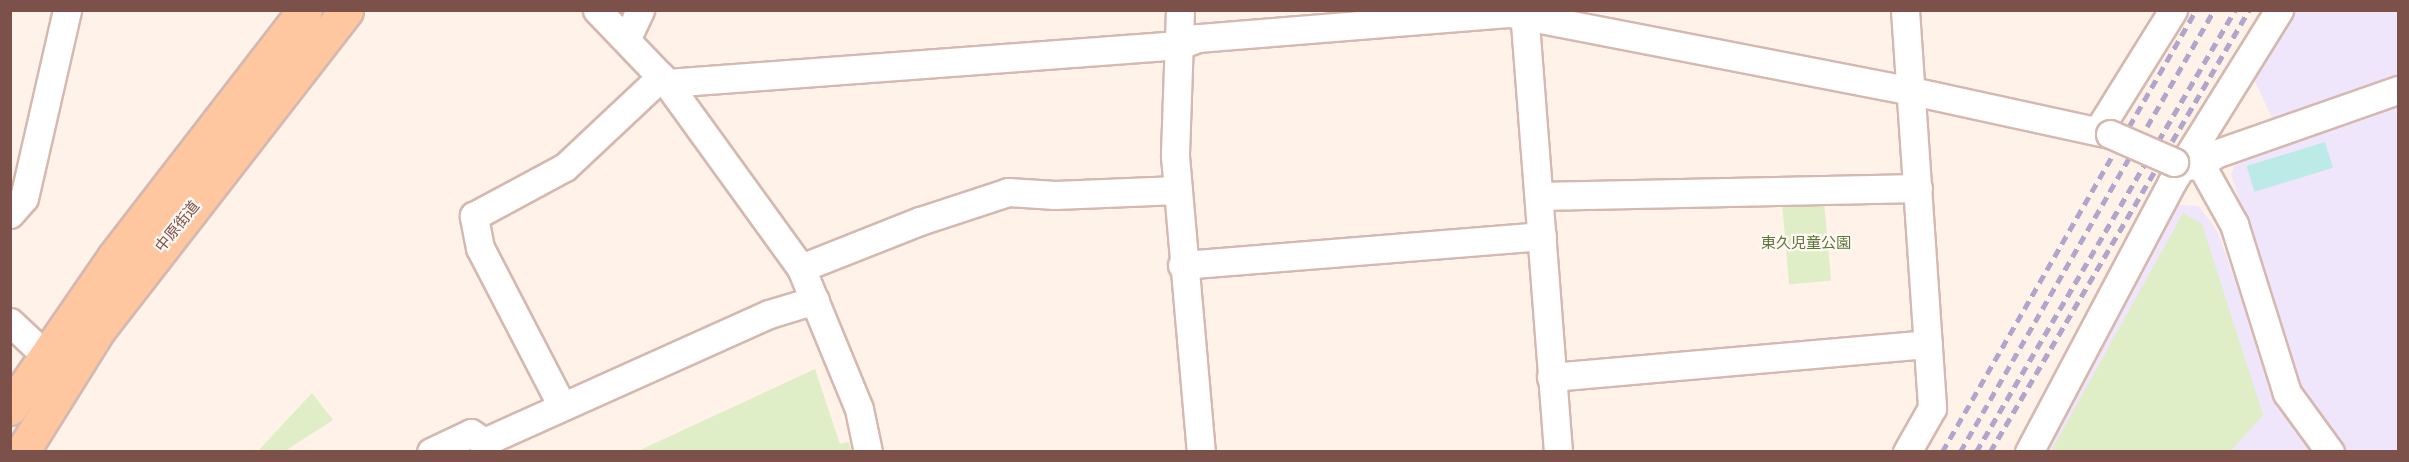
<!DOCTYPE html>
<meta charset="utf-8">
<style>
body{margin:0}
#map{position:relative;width:2409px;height:462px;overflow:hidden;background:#fef2e9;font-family:Mulish,"Noto Sans JP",sans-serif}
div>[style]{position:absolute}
.education>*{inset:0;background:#efe6fb}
.green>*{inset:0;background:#dfeec6;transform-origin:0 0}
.water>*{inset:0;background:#bbeae7;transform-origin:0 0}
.roads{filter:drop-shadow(2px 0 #d5b8b0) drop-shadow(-2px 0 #d5b8b0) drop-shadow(0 2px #d5b8b0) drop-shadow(0 -2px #d5b8b0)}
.minor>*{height:27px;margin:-13.5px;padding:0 13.5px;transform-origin:13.5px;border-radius:13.5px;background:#fff}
.major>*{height:33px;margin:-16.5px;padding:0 16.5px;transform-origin:16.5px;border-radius:16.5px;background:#ffc7a0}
.rail>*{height:4.5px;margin-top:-2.25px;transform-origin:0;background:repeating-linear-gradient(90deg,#b1a5cb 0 9px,transparent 0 15px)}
.bridges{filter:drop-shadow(2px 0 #d5b8b0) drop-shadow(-2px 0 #d5b8b0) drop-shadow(0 2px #d5b8b0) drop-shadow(0 -2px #d5b8b0)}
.minor-bridge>*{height:27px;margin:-13.5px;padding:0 13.5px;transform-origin:13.5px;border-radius:13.5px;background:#fff}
span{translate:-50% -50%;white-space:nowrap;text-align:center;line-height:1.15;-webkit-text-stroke:4.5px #fff7f2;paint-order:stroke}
.street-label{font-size:15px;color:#7c5149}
.park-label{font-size:15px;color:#59763b}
.frame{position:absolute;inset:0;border:12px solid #7c5149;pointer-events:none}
</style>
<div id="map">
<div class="education">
<div style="clip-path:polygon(2290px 11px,2398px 11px,2398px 79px,2273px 120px,2250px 71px)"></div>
<div style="clip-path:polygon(2398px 105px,2398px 451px,2343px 451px,2293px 378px,2231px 174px,2237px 160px)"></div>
<div style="clip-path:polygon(2171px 204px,2199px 206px,2218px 232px,2271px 384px,2319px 451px,2041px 452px)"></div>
</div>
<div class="green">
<div style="left:1824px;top:201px;width:80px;height:42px;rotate:85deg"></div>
<div style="clip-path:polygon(2183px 213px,2202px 224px,2263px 415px,2231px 451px,2051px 451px)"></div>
<div style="clip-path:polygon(815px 369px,840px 444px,849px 442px,852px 451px,638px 451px)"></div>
<div style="clip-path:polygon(312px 393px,333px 420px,285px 451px,258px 451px)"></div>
</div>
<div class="water">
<div style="left:2325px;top:142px;width:27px;height:82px;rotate:73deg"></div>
</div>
<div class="roads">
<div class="minor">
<div style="left:597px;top:10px;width:101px;rotate:46.2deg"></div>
<div style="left:667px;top:83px;width:513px;rotate:-4.24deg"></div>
<div style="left:1179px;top:45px;width:20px;rotate:-20deg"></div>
<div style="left:1198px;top:38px;width:313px;rotate:-4.6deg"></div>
<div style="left:1510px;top:13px;width:409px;rotate:11deg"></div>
<div style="left:1912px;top:91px;width:203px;rotate:12.3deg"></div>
<div style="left:1180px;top:10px;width:146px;rotate:92deg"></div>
<div style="left:1175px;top:156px;width:297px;rotate:85deg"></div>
<div style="left:1524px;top:10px;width:443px;rotate:85.6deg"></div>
<div style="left:1905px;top:10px;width:399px;rotate:86.1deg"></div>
<div style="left:1932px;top:408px;width:51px;rotate:119.6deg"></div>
<div style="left:627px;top:38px;width:31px;rotate:-65deg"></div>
<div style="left:667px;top:83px;width:228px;rotate:54.1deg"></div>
<div style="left:801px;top:268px;width:152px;rotate:67.6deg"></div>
<div style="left:859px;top:409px;width:44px;rotate:78.2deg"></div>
<div style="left:2099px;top:129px;width:140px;rotate:-58.1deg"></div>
<div style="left:2201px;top:165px;width:68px;rotate:60.8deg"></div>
<div style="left:2234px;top:224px;width:177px;rotate:72.6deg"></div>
<div style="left:2287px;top:393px;width:73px;rotate:53.9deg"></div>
<div style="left:2183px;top:166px;width:18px;rotate:-3deg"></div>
<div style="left:2201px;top:165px;width:18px;rotate:-38deg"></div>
<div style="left:2215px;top:154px;width:194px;rotate:-19.3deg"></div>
<div style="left:1540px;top:196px;width:378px;rotate:-1.2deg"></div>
<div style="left:10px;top:214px;width:21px;rotate:-49deg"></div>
<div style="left:24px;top:198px;width:193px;rotate:-77.1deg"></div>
<div style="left:1182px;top:265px;width:361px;rotate:-4.6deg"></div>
<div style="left:801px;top:268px;width:128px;rotate:-21.6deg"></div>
<div style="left:920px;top:221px;width:93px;rotate:-18.2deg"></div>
<div style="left:1008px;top:192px;width:47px;rotate:3.7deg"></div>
<div style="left:1055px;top:195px;width:123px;rotate:-2.3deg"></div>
<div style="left:10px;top:322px;width:48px;rotate:43.3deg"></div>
<div style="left:1551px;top:377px;width:378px;rotate:-5deg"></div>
<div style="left:562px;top:406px;width:178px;rotate:-117.4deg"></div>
<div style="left:480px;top:248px;width:33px;rotate:-101deg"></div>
<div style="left:474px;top:216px;width:103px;rotate:-28.3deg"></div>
<div style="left:565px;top:167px;width:132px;rotate:-43.2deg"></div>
<div style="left:484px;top:442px;width:312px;rotate:-24.2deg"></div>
<div style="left:769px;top:314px;width:48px;rotate:-16.9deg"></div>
<div style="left:431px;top:452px;width:44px;rotate:-25.4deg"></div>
<div style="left:471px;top:433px;width:16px;rotate:35deg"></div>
<div style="left:484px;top:442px;width:11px;rotate:68deg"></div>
<div style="left:2029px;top:452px;width:306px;rotate:-62.1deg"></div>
<div style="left:2172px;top:182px;width:203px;rotate:-58.1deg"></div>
</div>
<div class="major">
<div style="left:10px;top:408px;width:183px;rotate:-55.4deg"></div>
<div style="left:114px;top:257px;width:312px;rotate:-52.3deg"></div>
<div style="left:22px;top:452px;width:145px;rotate:-58deg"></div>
<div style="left:99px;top:329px;width:403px;rotate:-52.2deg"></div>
</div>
</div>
<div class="rail">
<div style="left:1942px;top:452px;width:510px;rotate:-60.12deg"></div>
<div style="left:1960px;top:452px;width:510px;rotate:-60.12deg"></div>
<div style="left:1976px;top:452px;width:512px;rotate:-59.63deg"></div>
<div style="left:1990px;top:452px;width:512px;rotate:-59.63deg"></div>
</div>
<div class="bridges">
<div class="minor-bridge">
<div style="left:2110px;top:134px;width:70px;rotate:23.6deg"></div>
</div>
</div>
<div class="street-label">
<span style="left:177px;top:226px;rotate:-51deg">中原街道</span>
</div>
<div class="park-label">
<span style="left:1806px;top:243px">東久児童公園</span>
</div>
<div class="frame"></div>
</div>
